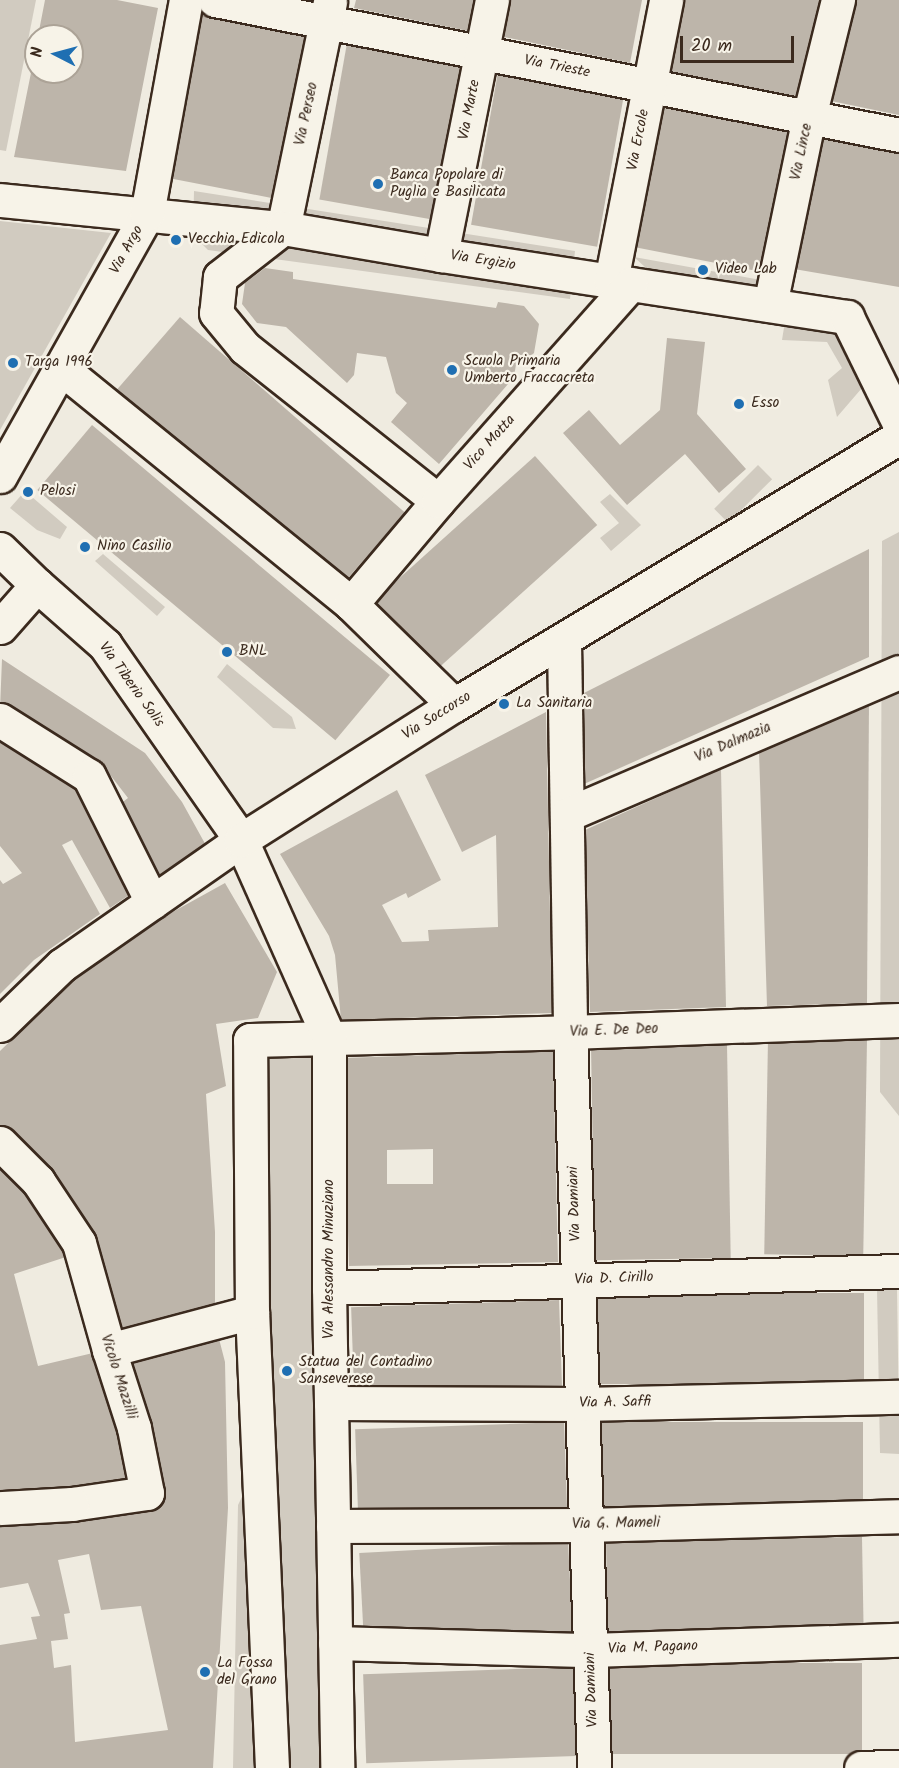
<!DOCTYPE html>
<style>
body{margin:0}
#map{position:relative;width:899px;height:1768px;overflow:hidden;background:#efebe0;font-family:Kalam,sans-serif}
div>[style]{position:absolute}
.green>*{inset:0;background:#d1cbc0;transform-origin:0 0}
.building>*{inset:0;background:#bdb5aa;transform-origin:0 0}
.roads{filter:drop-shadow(2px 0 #3b2a1e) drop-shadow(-2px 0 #3b2a1e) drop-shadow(0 2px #3b2a1e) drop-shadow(0 -2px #3b2a1e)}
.street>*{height:33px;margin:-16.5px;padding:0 16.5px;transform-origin:16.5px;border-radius:16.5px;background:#f7f3e8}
.secondary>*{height:33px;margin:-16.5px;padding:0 16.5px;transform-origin:16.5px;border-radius:16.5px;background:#f7f3e8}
.dots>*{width:16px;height:16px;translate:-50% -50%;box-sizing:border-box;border:3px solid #f7f3e8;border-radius:50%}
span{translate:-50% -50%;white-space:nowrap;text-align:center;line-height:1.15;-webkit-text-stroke:4.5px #f7f3e8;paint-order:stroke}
.street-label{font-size:15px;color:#3b2a1e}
.poi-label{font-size:15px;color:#3b2a1e}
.left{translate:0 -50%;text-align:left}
.north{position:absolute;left:24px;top:24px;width:60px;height:60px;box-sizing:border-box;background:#f7f3e8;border:2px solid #aca397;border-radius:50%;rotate:276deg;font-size:16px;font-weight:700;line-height:24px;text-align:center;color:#3b2a1e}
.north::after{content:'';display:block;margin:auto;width:21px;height:27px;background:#1f6fb2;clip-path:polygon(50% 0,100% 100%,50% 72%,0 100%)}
.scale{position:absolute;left:680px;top:36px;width:114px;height:27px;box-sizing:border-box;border:3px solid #3b2a1e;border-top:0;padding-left:8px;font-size:18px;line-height:21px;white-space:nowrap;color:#3b2a1e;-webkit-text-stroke:4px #f7f3e8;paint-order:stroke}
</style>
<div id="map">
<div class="green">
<div style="clip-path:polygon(0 0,36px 0,6px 151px,0 150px)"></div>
<div style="clip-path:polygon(194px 191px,575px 251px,570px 299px,208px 250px,193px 235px)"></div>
<div style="clip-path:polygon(0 221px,111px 233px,0 430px)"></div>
<div style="clip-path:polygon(634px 257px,761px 280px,753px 319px,677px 311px,679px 298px)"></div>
<div style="clip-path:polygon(786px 315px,839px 325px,868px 381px,837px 417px,828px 380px,842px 368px,827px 342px,782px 340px)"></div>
<div style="left:758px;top:465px;width:20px;height:62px;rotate:45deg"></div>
<div style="clip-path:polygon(25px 491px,67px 527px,60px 539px,37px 530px,10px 508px)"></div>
<div style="clip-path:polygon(610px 494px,641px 525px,611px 551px,600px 538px,619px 523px,600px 502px)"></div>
<div style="clip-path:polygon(899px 532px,899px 1116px,880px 1092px,882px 541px)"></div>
<div style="clip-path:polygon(103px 554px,165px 607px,157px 616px,95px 561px)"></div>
<div style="clip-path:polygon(227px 664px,292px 717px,296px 729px,273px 728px,217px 677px)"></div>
<div style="clip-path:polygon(312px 1041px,325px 1768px,233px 1768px,238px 1505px,261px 1458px,256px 1050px)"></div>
<div style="clip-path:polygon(897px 1288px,899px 1422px,899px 1454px,880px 1453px,877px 1289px)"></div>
</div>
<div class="building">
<div style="clip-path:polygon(45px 0,117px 0,158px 8px,126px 171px,14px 157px,35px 53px,36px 72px,72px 72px,72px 36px,38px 36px)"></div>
<div style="clip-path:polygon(356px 0,474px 0,468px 31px,354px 8px)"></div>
<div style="clip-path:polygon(512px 0,642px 0,630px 63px,504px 37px)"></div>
<div style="clip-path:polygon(680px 0,820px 0,798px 100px,665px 70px)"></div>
<div style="clip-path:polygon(854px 0,899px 0,899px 115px,831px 101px)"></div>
<div style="left:200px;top:15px;width:109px;height:166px;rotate:11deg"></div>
<div style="left:347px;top:43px;width:116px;height:159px;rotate:10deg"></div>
<div style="left:498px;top:72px;width:128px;height:155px;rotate:10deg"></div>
<div style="left:658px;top:103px;width:136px;height:146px;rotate:11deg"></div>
<div style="clip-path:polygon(824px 135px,899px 150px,899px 287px,794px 269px)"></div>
<div style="clip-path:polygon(265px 268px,293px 272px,293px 279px,496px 308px,498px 302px,524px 306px,539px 324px,534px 353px,527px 359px,517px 358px,514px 377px,439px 464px,391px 422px,407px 403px,396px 393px,386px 357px,357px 353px,354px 375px,347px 383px,286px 327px,257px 323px,242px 304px,245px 283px)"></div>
<div style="left:180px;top:317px;width:298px;height:97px;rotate:41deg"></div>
<div style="clip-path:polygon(667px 338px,705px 342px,697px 414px,746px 469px,719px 493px,685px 454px,627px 505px,563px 433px,589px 410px,620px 445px,660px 410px)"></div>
<div style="left:92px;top:425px;width:389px;height:85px;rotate:40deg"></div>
<div style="left:535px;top:456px;width:93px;height:217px;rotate:48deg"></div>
<div style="clip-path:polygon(869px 549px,869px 657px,584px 784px,582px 694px)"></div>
<div style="clip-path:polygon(2px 659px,145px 753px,182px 802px,208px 849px,151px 882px,111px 811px,128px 798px,111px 776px,49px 732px,0 709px)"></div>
<div style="clip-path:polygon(869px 701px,867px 1003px,767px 1006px,759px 751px)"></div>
<div style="clip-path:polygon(546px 712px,552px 1013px,341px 1020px,335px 955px,329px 936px,280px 854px,397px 790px,441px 880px,408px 898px,406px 893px,382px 905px,402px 942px,429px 941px,428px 930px,498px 927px,496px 835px,462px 852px,425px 775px)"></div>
<div style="clip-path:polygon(0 729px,56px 769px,87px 797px,138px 889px,110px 908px,72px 840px,62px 845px,100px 914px,34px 960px,0 994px,0 880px,3px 884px,22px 873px,0 846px)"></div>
<div style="clip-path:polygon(721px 769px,726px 1007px,590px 1012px,585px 830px)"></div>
<div style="clip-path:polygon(225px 883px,277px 972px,258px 1018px,216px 1024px,226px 1086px,206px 1094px,215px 1232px,215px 1313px,113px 1340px,0 1128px,0 1051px,104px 950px)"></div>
<div style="left:867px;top:1040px;width:216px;height:99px;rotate:91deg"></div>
<div style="left:727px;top:1045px;width:213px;height:136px;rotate:89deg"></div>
<div style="clip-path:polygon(evenodd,553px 1051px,558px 1262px,349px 1266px,343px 1058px,553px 1051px,433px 1149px,433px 1184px,387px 1184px,387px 1150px,433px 1149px)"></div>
<div style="clip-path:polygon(0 1159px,51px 1216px,72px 1255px,14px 1274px,38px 1366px,93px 1353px,127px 1453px,127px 1484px,0 1500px)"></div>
<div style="left:864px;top:1293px;width:91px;height:266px;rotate:90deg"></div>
<div style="left:559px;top:1300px;width:86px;height:208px;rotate:88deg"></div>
<div style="clip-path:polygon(evenodd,217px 1331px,225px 1362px,228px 1508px,213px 1768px,0 1768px,0 1645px,37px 1639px,31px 1617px,40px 1616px,28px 1583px,0 1588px,0 1520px,156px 1506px,122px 1356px,217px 1331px,89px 1554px,101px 1610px,141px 1606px,168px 1730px,75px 1742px,71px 1665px,54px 1668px,51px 1641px,68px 1639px,64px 1614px,70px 1613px,58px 1560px,89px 1554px)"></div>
<div style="left:564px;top:1422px;width:85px;height:209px;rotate:88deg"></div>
<div style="left:602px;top:1422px;width:261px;height:85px"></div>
<div style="left:862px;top:1537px;width:93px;height:256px;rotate:89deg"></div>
<div style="left:568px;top:1542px;width:90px;height:209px;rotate:87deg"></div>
<div style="left:862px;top:1663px;width:91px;height:252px;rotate:90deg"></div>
<div style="left:573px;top:1667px;width:89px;height:210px;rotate:88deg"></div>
</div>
<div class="roads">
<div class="street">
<div style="left:215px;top:0;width:697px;rotate:11.16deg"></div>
<div style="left:330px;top:2px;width:231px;rotate:101.7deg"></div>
<div style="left:283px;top:228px;width:80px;rotate:142.1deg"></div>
<div style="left:220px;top:277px;width:36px;rotate:96deg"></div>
<div style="left:216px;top:313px;width:45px;rotate:50.4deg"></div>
<div style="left:245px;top:348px;width:246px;rotate:38.4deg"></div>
<div style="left:0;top:200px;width:284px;rotate:5.7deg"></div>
<div style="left:283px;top:228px;width:160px;rotate:9.7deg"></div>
<div style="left:441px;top:255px;width:411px;rotate:8.7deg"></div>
<div style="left:847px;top:317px;width:118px;rotate:63.9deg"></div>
<div style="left:441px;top:255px;width:260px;rotate:-78.7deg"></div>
<div style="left:611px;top:281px;width:286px;rotate:-78.9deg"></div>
<div style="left:770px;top:305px;width:192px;rotate:-78.3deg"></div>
<div style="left:809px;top:117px;width:121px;rotate:-76.1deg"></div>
<div style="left:61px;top:368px;width:374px;rotate:39.1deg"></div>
<div style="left:351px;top:604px;width:144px;rotate:44.4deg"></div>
<div style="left:0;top:476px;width:300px;rotate:-60.7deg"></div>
<div style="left:147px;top:214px;width:218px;rotate:-79.7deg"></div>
<div style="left:351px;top:604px;width:135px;rotate:-49.8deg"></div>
<div style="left:438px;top:501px;width:290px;rotate:-48.4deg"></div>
<div style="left:0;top:627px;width:56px;rotate:-48.6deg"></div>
<div style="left:564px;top:641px;width:391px;rotate:89.1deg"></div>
<div style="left:570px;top:1032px;width:736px;rotate:88.13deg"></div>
<div style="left:0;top:720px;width:105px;rotate:32.2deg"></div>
<div style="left:89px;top:776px;width:141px;rotate:63.4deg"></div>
<div style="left:568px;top:814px;width:360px;rotate:-23.2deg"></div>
<div style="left:0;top:1025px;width:86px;rotate:-44.1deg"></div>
<div style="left:62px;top:965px;width:218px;rotate:-34.9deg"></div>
<div style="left:0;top:1143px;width:54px;rotate:45deg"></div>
<div style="left:38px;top:1181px;width:74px;rotate:56.5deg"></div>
<div style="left:79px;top:1243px;width:111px;rotate:74.3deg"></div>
<div style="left:109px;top:1350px;width:82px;rotate:72.2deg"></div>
<div style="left:134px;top:1428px;width:66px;rotate:78.7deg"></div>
<div style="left:147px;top:1493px;width:76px;rotate:171.7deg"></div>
<div style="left:72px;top:1504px;width:72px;rotate:176.8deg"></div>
<div style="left:329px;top:1288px;width:570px;rotate:-1.71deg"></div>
<div style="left:109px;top:1350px;width:148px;rotate:-14.9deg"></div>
<div style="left:331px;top:1403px;width:251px;rotate:0.2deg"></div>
<div style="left:582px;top:1404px;width:317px;rotate:-1.3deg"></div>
<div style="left:333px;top:1526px;width:253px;rotate:-0.2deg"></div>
<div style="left:586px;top:1525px;width:313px;rotate:-1.6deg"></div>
<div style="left:335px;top:1643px;width:256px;rotate:1.6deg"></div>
<div style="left:591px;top:1650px;width:308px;rotate:-1.9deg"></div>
<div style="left:272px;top:1768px;width:456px;rotate:-92.5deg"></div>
<div style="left:252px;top:1312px;width:272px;rotate:-90.4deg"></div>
<div style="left:250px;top:1040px;width:320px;rotate:-1.4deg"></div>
<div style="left:570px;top:1032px;width:329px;rotate:-2.1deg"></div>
<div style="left:861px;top:1768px;width:38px;rotate:-2deg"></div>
</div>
<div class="secondary">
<div style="left:0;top:549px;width:52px;rotate:44.2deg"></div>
<div style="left:37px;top:585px;width:91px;rotate:41.4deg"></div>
<div style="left:105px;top:645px;width:238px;rotate:55.1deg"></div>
<div style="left:241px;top:840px;width:217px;rotate:66deg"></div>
<div style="left:329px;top:1038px;width:250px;rotate:90deg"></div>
<div style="left:329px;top:1288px;width:480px;rotate:89deg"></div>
<div style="left:241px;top:840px;width:252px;rotate:-32.4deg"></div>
<div style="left:454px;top:705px;width:516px;rotate:-31.04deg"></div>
</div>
</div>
<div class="dots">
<div style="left:378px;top:184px;background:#1f6fb2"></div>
<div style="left:176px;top:240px;background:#1f6fb2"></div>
<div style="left:703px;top:270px;background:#1f6fb2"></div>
<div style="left:13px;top:363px;background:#1f6fb2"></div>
<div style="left:452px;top:370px;background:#1f6fb2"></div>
<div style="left:739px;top:404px;background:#1f6fb2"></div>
<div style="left:28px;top:492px;background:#1f6fb2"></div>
<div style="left:85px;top:547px;background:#1f6fb2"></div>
<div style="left:227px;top:652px;background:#1f6fb2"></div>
<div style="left:504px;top:704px;background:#1f6fb2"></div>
<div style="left:287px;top:1371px;background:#1f6fb2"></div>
<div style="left:205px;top:1672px;background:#1f6fb2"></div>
</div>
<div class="street-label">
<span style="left:557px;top:67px;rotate:11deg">Via Trieste</span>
<span style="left:470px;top:110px;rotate:-79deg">Via Marte</span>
<span style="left:307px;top:114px;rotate:-78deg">Via Perseo</span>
<span style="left:639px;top:140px;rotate:-79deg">Via Ercole</span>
<span style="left:802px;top:152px;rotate:-78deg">Via Lince</span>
<span style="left:127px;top:250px;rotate:-61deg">Via Argo</span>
<span style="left:483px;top:261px;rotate:9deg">Via Ergizio</span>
<span style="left:490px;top:443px;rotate:-48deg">Vico Motta</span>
<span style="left:131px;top:685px;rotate:54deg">Via Tiberio Solis</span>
<span style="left:437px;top:716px;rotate:-32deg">Via Soccorso</span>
<span style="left:733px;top:743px;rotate:-23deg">Via Dalmazia</span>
<span style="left:614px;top:1031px;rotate:-2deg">Via E. De Deo</span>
<span style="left:575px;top:1204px;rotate:-92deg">Via Damiani</span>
<span style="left:330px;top:1259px;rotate:-90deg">Via Alessandro Minuziano</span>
<span style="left:614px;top:1279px;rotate:-2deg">Via D. Cirillo</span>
<span style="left:118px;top:1377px;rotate:72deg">Vicolo Mazzilli</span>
<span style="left:615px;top:1403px;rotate:-1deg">Via A. Saffi</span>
<span style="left:616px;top:1524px;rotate:-1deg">Via G. Mameli</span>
<span style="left:653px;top:1648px;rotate:-2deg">Via M. Pagano</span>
<span style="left:592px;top:1690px;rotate:-92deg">Via Damiani</span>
</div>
<div class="poi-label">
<span class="left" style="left:390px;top:184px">Banca Popolare di<br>Puglia e Basilicata</span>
<span class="left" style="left:188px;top:240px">Vecchia Edicola</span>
<span class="left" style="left:715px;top:270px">Video Lab</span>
<span class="left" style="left:464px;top:370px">Scuola Primaria<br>Umberto Fraccacreta</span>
<span class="left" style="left:25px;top:363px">Targa 1996</span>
<span class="left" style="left:751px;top:404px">Esso</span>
<span class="left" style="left:40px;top:492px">Pelosi</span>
<span class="left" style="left:97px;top:547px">Nino Casilio</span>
<span class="left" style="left:239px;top:652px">BNL</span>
<span class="left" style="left:516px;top:704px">La Sanitaria</span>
<span class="left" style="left:299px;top:1371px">Statua del Contadino<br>Sanseverese</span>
<span class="left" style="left:217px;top:1672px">La Fossa<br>del Grano</span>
</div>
<div class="north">N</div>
<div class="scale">20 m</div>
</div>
